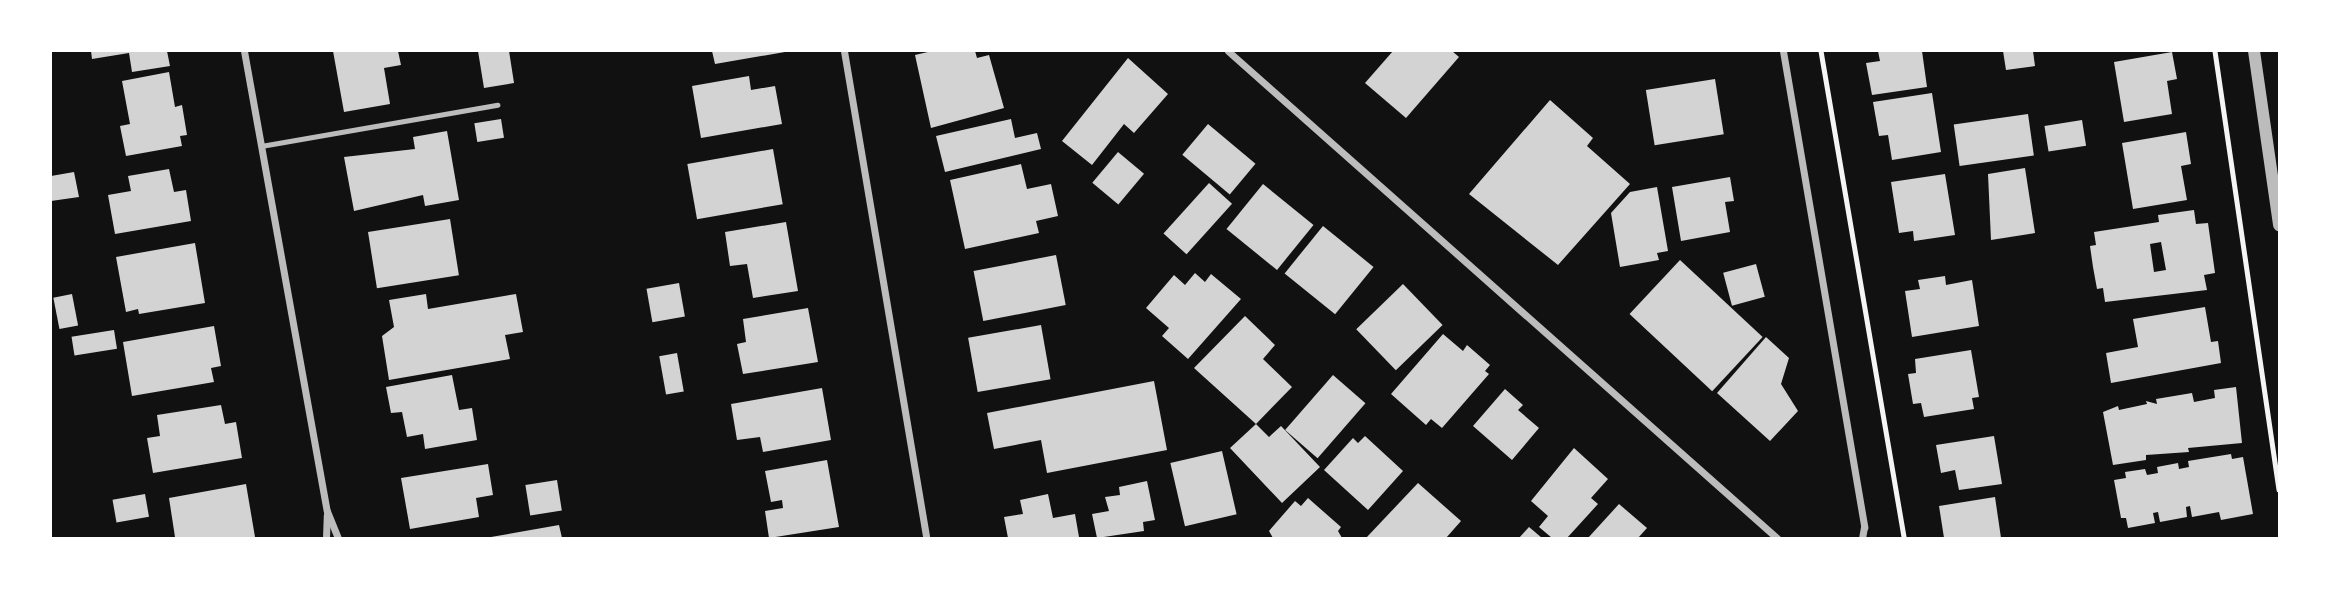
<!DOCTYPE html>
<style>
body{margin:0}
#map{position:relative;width:2330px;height:589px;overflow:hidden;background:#111;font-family:"Source Sans 3",sans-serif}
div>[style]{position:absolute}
.building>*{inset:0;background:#d3d3d3;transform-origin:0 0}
.path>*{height:4.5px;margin:-2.25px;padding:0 2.25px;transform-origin:2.25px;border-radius:2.25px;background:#f5f5f5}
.service>*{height:5px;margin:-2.5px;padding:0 2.5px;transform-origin:2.5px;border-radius:2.5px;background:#bcbcbc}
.minor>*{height:7px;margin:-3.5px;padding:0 3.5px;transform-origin:3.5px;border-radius:3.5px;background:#bcbcbc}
.tertiary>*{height:12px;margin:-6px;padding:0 6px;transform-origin:6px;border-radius:6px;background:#bcbcbc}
span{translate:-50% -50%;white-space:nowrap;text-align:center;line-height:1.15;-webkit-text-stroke:7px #fff;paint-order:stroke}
.frame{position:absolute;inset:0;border:52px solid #fff;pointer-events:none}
</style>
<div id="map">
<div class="building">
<div style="clip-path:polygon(91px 51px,167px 51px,170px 66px,132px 72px,129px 53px,92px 59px)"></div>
<div style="clip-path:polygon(333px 51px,398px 51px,401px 65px,384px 68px,390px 104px,344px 112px)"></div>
<div style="clip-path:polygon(478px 51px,509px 51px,514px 83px,484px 88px)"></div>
<div style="clip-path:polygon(712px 51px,784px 51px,785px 52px,715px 64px)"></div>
<div style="clip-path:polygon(932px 51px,975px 51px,977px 58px,989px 55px,1004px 108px,931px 128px,915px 55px)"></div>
<div style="clip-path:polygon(1393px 51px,1452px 51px,1459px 57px,1406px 118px,1365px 83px)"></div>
<div style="clip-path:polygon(1878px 51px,1922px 51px,1927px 87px,1872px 95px,1866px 63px,1880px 61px)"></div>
<div style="clip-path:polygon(2003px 51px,2033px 51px,2035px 66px,2006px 70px)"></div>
<div style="clip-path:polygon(2172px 52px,2177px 79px,2167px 81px,2172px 114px,2124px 122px,2114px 62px)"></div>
<div style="clip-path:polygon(1128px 58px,1168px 94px,1134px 133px,1124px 124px,1092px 165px,1062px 141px)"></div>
<div style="clip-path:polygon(169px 72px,175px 107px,182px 105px,187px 135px,180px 136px,182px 146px,126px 156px,120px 126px,130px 124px,122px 81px)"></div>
<div style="clip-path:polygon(749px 76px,751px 90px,775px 86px,782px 124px,701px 138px,692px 86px)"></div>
<div style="left:1715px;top:79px;width:56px;height:70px;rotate:81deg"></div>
<div style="clip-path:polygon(1932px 93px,1941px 152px,1892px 160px,1888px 135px,1879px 136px,1873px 102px)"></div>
<div style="clip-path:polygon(1550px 100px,1593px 138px,1587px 146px,1630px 184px,1558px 265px,1469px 194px)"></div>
<div style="left:2028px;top:114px;width:42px;height:75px;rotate:82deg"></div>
<div style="left:501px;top:119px;width:19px;height:27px;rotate:81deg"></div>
<div style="clip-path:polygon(1011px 119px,1015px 138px,1037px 133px,1041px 149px,945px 172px,936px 136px)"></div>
<div style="left:2082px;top:120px;width:26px;height:38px;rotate:81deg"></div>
<div style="left:1208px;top:124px;width:62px;height:40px;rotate:40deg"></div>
<div style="clip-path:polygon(447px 131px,459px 200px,425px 206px,423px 195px,354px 211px,344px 157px,415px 149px,413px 137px)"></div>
<div style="clip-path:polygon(2186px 132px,2191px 164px,2181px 166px,2187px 200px,2133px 209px,2122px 143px)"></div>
<div style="left:773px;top:149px;width:56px;height:87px;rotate:80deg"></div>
<div style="left:1118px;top:152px;width:34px;height:40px;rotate:40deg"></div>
<div style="clip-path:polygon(1021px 164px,1027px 189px,1051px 184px,1058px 216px,1036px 221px,1039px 233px,965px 249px,950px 180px)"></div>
<div style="clip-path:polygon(2025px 168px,2035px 233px,1991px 240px,1988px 174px)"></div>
<div style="clip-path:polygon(169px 169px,174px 192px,186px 190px,191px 221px,115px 234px,108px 195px,131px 191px,128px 176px)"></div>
<div style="clip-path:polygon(74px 172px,79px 197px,51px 201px,51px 176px)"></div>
<div style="clip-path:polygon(1945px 174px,1955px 235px,1914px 241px,1913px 231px,1899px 233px,1891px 182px)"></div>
<div style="clip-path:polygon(1730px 177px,1734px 201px,1725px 202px,1730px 232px,1681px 241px,1672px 187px)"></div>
<div style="left:1209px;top:183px;width:31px;height:68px;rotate:42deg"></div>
<div style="left:1263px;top:184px;width:65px;height:58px;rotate:39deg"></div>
<div style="clip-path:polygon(1657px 187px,1668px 251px,1657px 253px,1659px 260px,1620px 267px,1611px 213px,1630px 192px)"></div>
<div style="clip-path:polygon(evenodd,2194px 210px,2196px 224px,2208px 223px,2215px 273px,2204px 275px,2207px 290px,2105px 302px,2103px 288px,2097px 289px,2093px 267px,2090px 246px,2096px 245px,2094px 232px,2159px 222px,2158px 215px,2194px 210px,2161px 242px,2166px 270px,2154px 272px,2150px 244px,2161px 242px)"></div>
<div style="left:450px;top:219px;width:57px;height:83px;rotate:81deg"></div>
<div style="clip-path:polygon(786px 222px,798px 291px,753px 298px,747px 264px,730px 266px,725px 232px)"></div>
<div style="left:1323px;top:226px;width:65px;height:61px;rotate:39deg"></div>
<div style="clip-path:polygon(195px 243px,205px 303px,139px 314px,138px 309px,126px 312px,116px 257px)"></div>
<div style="left:1056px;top:255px;width:51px;height:84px;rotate:79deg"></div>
<div style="left:1680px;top:260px;width:113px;height:74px;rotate:43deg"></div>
<div style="left:1756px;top:264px;width:34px;height:34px;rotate:75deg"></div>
<div style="clip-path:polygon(1195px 273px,1205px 282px,1211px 274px,1241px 299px,1188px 359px,1162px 336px,1169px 328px,1146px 308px,1174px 275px,1185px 285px)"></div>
<div style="clip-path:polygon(1945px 276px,1946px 285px,1972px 280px,1979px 326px,1912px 337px,1905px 291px,1920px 289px,1918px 280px)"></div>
<div style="left:679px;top:283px;width:34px;height:33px;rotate:80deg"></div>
<div style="left:1403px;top:284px;width:57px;height:65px;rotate:46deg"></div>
<div style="left:72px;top:294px;width:32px;height:19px;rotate:79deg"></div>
<div style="clip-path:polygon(426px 294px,428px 309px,516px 294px,523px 332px,505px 335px,510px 359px,389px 380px,382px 336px,394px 327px,389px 300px)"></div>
<div style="clip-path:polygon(2205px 307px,2211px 342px,2218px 341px,2221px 363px,2111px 383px,2106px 353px,2138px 347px,2133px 319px)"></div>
<div style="clip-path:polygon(808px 308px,818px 362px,743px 374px,737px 344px,746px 342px,743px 319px)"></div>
<div style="clip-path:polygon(1245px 316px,1275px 345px,1263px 359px,1292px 387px,1256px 424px,1269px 437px,1281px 426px,1320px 467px,1282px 503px,1230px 448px,1256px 424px,1194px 368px)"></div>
<div style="left:1041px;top:325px;width:55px;height:74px;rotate:80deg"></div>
<div style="clip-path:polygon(214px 326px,221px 366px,211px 368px,214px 382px,132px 396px,123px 342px)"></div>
<div style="left:114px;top:330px;width:19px;height:43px;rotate:81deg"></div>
<div style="clip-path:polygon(1443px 334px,1463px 351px,1467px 345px,1490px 365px,1485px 371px,1489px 374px,1442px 428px,1431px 419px,1426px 425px,1391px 394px)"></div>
<div style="clip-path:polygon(1766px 337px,1789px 358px,1781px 384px,1798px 411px,1770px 441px,1717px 393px)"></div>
<div style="clip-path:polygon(1971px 350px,1979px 397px,1972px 398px,1974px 409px,1924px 417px,1921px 403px,1913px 404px,1908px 374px,1916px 373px,1915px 359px)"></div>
<div style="left:677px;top:353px;width:39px;height:18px;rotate:80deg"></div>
<div style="clip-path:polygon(452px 375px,459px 410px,472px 408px,477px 440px,425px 449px,423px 434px,407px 437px,402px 412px,391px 413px,386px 387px)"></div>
<div style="left:1333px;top:375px;width:43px;height:73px;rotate:41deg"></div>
<div style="clip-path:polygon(1154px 381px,1167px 450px,1047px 473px,1041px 440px,994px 449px,987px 413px)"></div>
<div style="clip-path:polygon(2236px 387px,2242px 443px,2188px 448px,2189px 452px,2146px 455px,2146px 460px,2113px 465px,2103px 412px,2118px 406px,2119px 410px,2147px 404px,2146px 401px,2157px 404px,2156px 399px,2192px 393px,2194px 402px,2215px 398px,2214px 390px)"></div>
<div style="clip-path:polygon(822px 388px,831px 440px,763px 452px,760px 437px,737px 440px,731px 404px)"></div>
<div style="clip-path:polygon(1505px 389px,1523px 405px,1518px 410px,1539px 428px,1512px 460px,1473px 426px)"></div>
<div style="clip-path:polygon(221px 405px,225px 424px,236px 422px,242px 458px,153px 473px,147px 438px,160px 436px,157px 415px)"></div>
<div style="clip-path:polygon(1365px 436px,1403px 471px,1368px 510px,1324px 470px,1353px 438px,1358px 443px)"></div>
<div style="clip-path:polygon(1994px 436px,2002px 484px,1959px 490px,1955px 470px,1941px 473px,1936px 445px)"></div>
<div style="clip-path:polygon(1574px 448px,1608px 479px,1591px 498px,1598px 504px,1567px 538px,1552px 538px,1539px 527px,1548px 516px,1531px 501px)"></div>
<div style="left:1222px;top:451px;width:65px;height:53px;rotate:77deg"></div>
<div style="clip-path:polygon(2231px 454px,2232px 459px,2243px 457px,2253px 514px,2221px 520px,2219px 512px,2192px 517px,2190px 506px,2186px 507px,2187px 517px,2160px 522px,2158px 512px,2153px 513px,2155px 523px,2128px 528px,2126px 518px,2121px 518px,2114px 480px,2126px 478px,2125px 472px,2145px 469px,2147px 475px,2158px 473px,2157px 467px,2178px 463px,2179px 469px,2189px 467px,2188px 461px)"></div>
<div style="clip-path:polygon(827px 460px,839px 527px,769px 538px,765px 511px,783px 508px,782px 500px,771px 502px,765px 471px)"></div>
<div style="clip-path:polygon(488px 464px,493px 495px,476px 498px,479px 517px,410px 529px,401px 478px)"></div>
<div style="left:557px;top:480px;width:31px;height:32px;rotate:81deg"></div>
<div style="clip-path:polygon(1147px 481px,1155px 520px,1143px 522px,1144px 531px,1097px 538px,1092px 514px,1109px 511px,1105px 497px,1120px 495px,1119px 487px)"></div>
<div style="clip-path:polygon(1418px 483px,1461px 521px,1446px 538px,1366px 538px)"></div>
<div style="clip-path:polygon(246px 484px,255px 537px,175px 537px,169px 498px)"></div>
<div style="left:145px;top:494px;width:23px;height:33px;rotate:80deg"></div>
<div style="clip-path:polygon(1048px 494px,1053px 518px,1075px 514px,1079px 537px,1008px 538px,1004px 517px,1023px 514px,1020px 500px)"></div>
<div style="clip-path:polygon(1995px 497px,2001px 538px,1944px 538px,1939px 506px)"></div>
<div style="clip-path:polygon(1308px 498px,1341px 527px,1338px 531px,1342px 538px,1273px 538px,1269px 531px,1295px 501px,1301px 506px)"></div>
<div style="clip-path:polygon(1619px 504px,1647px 528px,1638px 538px,1588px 538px)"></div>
<div style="clip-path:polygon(559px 525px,562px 538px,491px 538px,491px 537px)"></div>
<div style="clip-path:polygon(1529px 527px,1542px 538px,1519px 538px)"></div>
</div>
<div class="path">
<div style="left:1821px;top:51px;width:494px;rotate:80.3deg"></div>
<div style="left:2215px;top:51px;width:443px;rotate:81.7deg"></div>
</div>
<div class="service">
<div style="left:261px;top:146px;width:240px;rotate:-9.9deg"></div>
</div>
<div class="minor">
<div style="left:244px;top:51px;width:467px;rotate:79.8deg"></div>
<div style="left:327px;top:511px;width:29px;rotate:68deg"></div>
<div style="left:844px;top:51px;width:494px;rotate:80.4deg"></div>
<div style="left:1228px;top:51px;width:734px;rotate:41.58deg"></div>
<div style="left:1783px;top:51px;width:483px;rotate:80.3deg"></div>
<div style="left:1864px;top:527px;width:11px;rotate:100deg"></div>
<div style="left:326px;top:538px;width:23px;rotate:-88deg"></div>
</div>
<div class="tertiary">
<div style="left:2254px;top:51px;width:176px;rotate:81.8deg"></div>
</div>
<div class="frame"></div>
</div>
